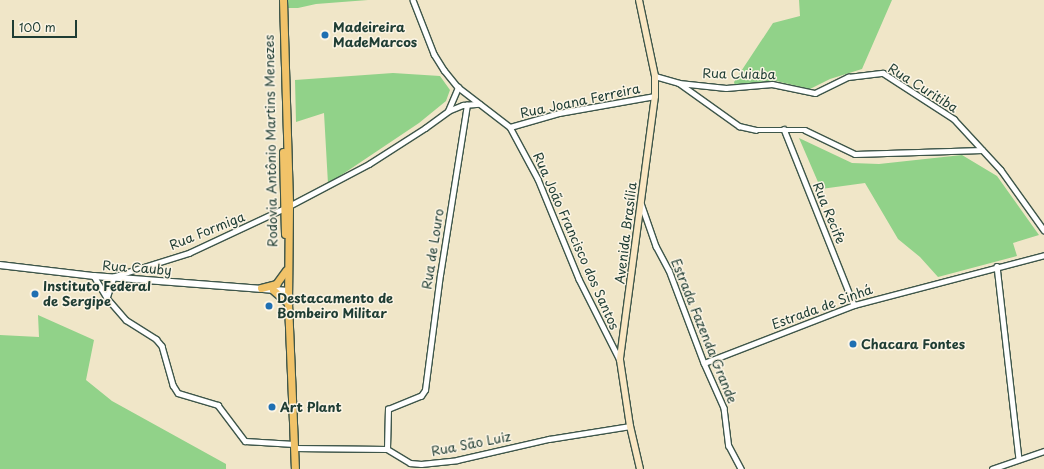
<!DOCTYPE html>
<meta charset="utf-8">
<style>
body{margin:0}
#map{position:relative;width:1044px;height:469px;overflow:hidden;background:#f0e6c8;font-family:"Playpen Sans",sans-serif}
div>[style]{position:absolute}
.green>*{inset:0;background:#91d289}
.roads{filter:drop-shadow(1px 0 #3e564a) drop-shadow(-1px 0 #3e564a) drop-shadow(0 1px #3e564a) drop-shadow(0 -1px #3e564a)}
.minor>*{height:4.5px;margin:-2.25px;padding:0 2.25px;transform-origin:2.25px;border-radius:2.25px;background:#fff}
.tertiary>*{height:5.5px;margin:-2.75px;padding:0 2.75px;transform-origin:2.75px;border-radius:2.75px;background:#fff}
.secondary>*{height:6px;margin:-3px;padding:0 3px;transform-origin:3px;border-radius:3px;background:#f9e7c3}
.primary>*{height:7px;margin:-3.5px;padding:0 3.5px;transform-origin:3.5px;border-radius:3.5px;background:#f1c369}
.dots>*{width:11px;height:11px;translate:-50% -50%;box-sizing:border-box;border:2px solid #fcf5e5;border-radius:50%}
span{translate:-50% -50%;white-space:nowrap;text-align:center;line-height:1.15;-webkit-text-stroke:3px #fcf5e5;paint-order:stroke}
.poi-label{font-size:13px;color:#1f3d34;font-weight:700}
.left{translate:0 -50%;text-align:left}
.street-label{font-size:13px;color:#1f3d34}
.scale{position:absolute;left:12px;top:20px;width:65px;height:18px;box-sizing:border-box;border:2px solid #1f3d34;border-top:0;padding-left:5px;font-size:12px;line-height:14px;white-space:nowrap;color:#1f3d34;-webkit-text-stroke:3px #fcf5e5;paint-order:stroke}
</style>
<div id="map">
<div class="green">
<div style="clip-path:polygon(288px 0,368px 0,316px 4px,298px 8px,288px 8px)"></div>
<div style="clip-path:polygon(799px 0,892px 0,862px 69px,830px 79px,810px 89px,776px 81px,735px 86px,734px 82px,773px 23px,800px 16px)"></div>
<div style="clip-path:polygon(393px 73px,440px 76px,450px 90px,446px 101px,419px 123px,328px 184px,324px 113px,296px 122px,295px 80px)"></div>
<div style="clip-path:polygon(799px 138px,852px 163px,879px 164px,962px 155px,997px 176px,1039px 235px,1013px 243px,1017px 256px,938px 277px,920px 257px,898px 239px,865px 183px,821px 189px)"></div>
<div style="clip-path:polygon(38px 315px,94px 340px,86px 380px,112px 401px,226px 464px,226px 469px,0 469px,0 335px,39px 337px)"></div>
</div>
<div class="roads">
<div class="minor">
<div style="left:413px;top:0;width:58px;rotate:68.7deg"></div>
<div style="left:434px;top:54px;width:19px;rotate:58deg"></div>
<div style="left:444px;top:70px;width:22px;rotate:51deg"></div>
<div style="left:458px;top:87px;width:66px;rotate:37.6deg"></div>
<div style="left:510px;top:127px;width:59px;rotate:61.7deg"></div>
<div style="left:538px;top:179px;width:108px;rotate:67.7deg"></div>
<div style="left:579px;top:279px;width:91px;rotate:63.2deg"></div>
<div style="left:655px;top:76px;width:25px;rotate:16deg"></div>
<div style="left:679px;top:83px;width:74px;rotate:35.6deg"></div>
<div style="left:739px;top:126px;width:17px;rotate:13deg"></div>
<div style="left:756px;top:130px;width:49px"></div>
<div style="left:805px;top:130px;width:55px;rotate:25.6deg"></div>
<div style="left:855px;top:154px;width:127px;rotate:-1.8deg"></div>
<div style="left:679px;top:83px;width:47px;rotate:6.1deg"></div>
<div style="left:726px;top:88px;width:46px;rotate:-5deg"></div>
<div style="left:772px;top:84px;width:44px;rotate:11.8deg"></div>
<div style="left:815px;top:93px;width:37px;rotate:-26deg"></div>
<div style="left:848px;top:77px;width:35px;rotate:-7deg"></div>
<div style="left:883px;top:73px;width:85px;rotate:32.9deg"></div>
<div style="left:954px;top:119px;width:69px;rotate:47.3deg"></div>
<div style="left:1001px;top:170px;width:74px;rotate:54.4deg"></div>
<div style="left:448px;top:111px;width:16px;rotate:-22deg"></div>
<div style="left:463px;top:105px;width:16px;rotate:-4deg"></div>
<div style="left:510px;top:127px;width:51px;rotate:-15.9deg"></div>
<div style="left:559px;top:113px;width:97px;rotate:-10deg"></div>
<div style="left:784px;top:129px;width:189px;rotate:68.3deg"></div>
<div style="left:641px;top:203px;width:46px;rotate:70.8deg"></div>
<div style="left:656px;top:246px;width:27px;rotate:62deg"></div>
<div style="left:669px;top:270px;width:99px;rotate:69.4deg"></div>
<div style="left:704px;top:363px;width:49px;rotate:66deg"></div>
<div style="left:724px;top:408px;width:38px;rotate:83deg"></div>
<div style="left:729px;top:446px;width:26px;rotate:62deg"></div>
<div style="left:289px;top:206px;width:90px;rotate:-27.7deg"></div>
<div style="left:369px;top:164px;width:67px;rotate:-32.7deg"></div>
<div style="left:425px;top:128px;width:29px;rotate:-36deg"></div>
<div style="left:448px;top:111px;width:26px;rotate:-67deg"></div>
<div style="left:284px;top:209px;width:104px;rotate:154.9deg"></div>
<div style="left:190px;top:253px;width:80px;rotate:162.5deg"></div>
<div style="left:114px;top:277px;width:22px;rotate:108deg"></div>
<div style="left:107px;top:298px;width:29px;rotate:49deg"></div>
<div style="left:126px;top:320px;width:36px;rotate:32deg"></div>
<div style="left:156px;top:339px;width:9px;rotate:49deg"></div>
<div style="left:162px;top:346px;width:41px;rotate:74.2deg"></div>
<div style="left:173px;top:385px;width:9px;rotate:58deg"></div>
<div style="left:178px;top:393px;width:42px;rotate:16.7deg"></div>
<div style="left:218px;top:405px;width:45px;rotate:53.1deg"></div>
<div style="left:245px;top:441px;width:49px;rotate:3.5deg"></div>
<div style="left:997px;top:266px;width:194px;rotate:83.5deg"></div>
<div style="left:94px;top:276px;width:26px;rotate:59deg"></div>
<div style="left:704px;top:363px;width:161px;rotate:-21.1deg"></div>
<div style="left:854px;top:305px;width:196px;rotate:-14.7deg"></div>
<div style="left:294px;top:448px;width:93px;rotate:0.6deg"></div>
<div style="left:387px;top:449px;width:27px;rotate:31deg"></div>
<div style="left:410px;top:463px;width:11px;rotate:5deg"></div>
<div style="left:421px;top:464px;width:36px;rotate:-6deg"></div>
<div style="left:457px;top:460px;width:94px;rotate:-12.9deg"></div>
<div style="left:549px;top:439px;width:82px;rotate:-9.1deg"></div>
<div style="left:387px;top:449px;width:40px;rotate:-88.6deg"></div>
<div style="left:388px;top:409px;width:35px;rotate:-22deg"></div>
<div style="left:421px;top:396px;width:7px;rotate:-56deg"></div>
<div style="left:425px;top:390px;width:116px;rotate:-82.6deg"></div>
<div style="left:440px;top:275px;width:172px;rotate:-81deg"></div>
<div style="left:992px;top:469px;width:55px;rotate:-19.1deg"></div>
</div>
<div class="tertiary">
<div style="left:0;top:265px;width:95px;rotate:6.7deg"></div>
<div style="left:94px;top:276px;width:195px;rotate:4.4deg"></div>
</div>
<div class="secondary">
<div style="left:639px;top:0;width:78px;rotate:78.1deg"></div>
<div style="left:655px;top:76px;width:20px;rotate:90deg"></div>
<div style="left:655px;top:96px;width:266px;rotate:97.6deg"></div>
<div style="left:620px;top:360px;width:67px;rotate:81.4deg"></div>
<div style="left:630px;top:426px;width:44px;rotate:76.9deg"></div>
</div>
<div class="primary">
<div style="left:283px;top:0;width:206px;rotate:88.3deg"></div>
<div style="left:289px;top:206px;width:97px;rotate:90.6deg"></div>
<div style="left:288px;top:303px;width:166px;rotate:87.6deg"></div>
<div style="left:283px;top:152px;width:82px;rotate:88.6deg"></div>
<div style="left:261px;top:288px;width:16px;rotate:-15deg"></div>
<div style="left:276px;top:284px;width:17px;rotate:-54deg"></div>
<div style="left:273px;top:290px;width:20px;rotate:41deg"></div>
</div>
</div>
<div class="dots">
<div style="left:325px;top:35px;background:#1f6fb2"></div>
<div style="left:35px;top:294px;background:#1f6fb2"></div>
<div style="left:269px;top:306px;background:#1f6fb2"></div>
<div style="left:853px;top:344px;background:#1f6fb2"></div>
<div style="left:272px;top:407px;background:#1f6fb2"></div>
</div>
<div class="poi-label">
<span class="left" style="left:333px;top:35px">Madeireira<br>MadeMarcos</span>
<span class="left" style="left:43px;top:294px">Instituto Federal<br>de Sergipe</span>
<span class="left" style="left:277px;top:306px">Destacamento de<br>Bombeiro Militar</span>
<span class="left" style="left:861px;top:344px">Chacara Fontes</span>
<span class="left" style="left:280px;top:407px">Art Plant</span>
</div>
<div class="street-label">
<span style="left:739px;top:74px;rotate:1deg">Rua Cuiaba</span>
<span style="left:923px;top:88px;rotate:32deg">Rua Curitiba</span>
<span style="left:580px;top:101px;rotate:-12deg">Rua Joana Ferreira</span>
<span style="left:271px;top:141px;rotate:-91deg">Rodovia Antônio Martins Menezes</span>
<span style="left:829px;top:213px;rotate:68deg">Rua Recife</span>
<span style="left:207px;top:231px;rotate:-22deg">Rua Formiga</span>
<span style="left:626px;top:233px;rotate:-83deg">Avenida Brasília</span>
<span style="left:576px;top:241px;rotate:66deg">Rua João Francisco dos Santos</span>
<span style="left:433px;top:249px;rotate:-81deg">Rua de Louro</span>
<span style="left:137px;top:268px;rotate:4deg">Rua Cauby</span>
<span style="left:822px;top:307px;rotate:-20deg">Estrada de Sinhá</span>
<span style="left:704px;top:331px;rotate:68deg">Estrada Fazenda Grande</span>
<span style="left:471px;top:444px;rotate:-11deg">Rua São Luiz</span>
</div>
<div class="scale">100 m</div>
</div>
